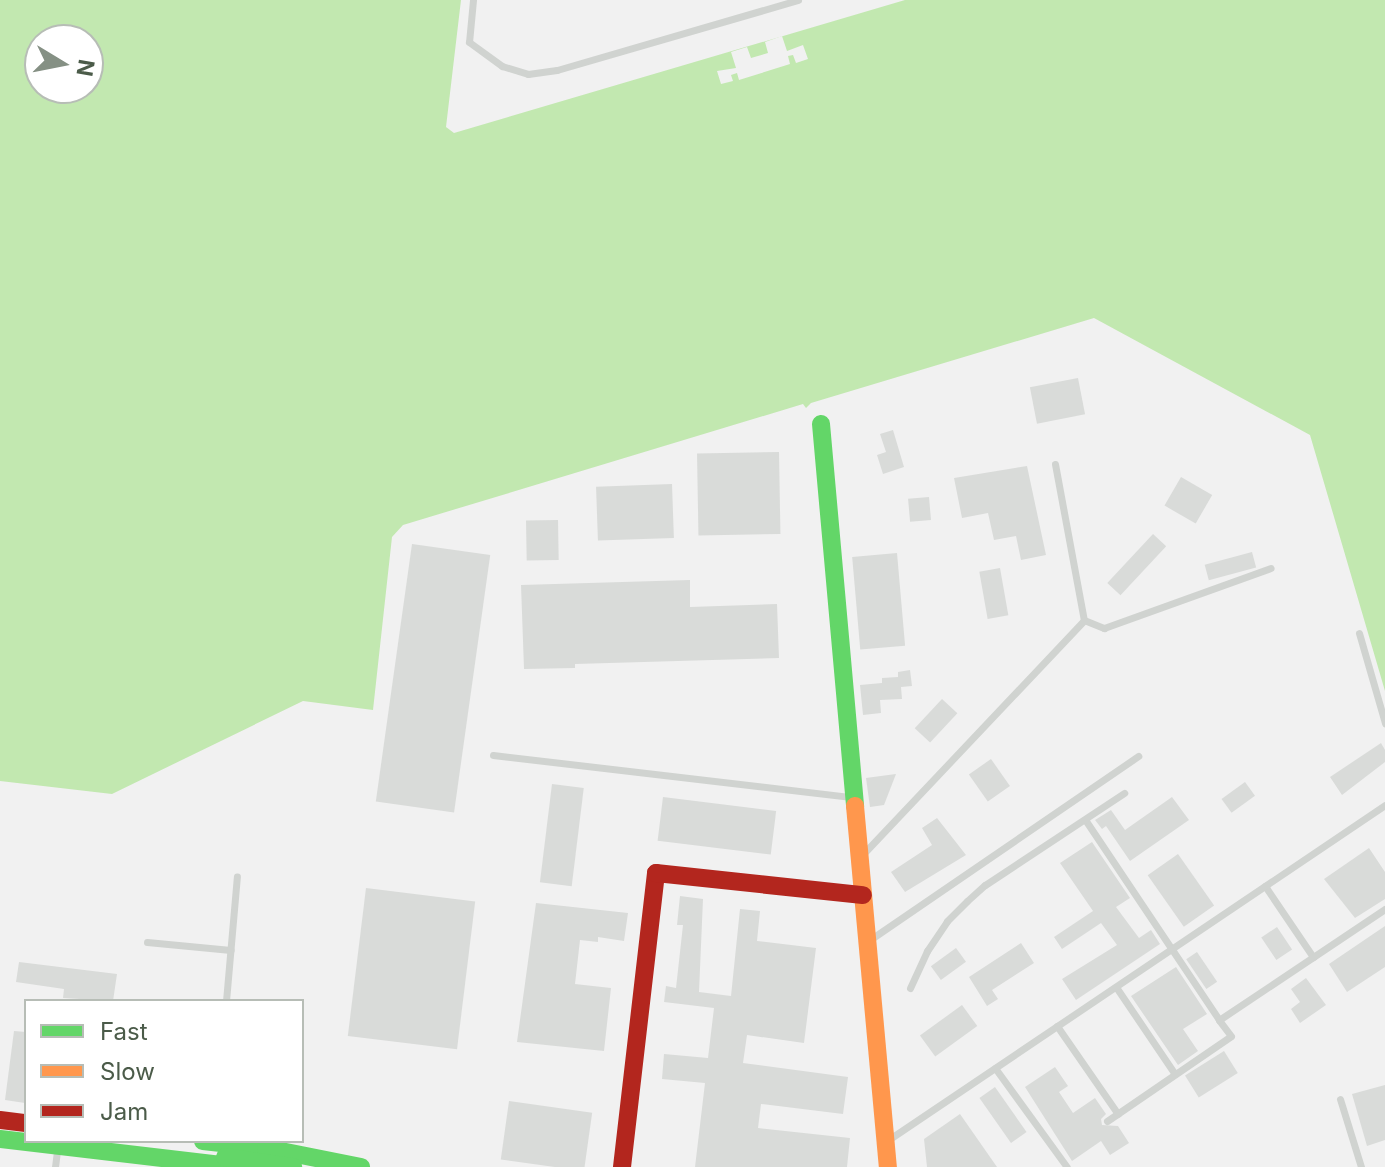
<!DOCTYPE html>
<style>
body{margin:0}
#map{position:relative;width:1385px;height:1167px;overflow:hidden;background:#f1f1f1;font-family:Inter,sans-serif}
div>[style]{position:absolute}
.water>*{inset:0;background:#c2e8b0}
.pier>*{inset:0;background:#f1f1f1}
.building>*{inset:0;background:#d9dbd9;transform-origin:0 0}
.lane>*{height:7px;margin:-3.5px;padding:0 3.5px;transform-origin:3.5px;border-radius:3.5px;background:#d0d3d0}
.fast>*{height:18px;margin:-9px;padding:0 9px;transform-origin:9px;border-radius:9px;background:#63d668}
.slow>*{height:18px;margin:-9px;padding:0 9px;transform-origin:9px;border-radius:9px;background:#ff974d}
.jam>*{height:18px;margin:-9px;padding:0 9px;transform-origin:9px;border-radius:9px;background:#b3261e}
span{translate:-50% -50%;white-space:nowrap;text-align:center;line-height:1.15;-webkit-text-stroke:7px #fff;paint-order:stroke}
.legend{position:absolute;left:24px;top:999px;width:280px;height:144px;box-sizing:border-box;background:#fff;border:2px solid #b7bdb6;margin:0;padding:10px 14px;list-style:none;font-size:24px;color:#4b5b49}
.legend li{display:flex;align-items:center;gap:16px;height:40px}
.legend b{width:40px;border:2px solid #b7bdb6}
.north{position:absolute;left:24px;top:24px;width:80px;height:80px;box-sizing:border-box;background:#fff;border:2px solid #b7bdb6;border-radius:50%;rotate:100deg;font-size:22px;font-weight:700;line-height:32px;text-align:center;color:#4b5b49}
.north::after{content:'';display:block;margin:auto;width:28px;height:36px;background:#859084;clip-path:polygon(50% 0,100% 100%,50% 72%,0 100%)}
</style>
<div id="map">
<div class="water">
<div style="clip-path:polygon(evenodd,0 0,461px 0,446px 127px,454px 133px,905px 0,1385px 0,1385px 691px,1310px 435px,1094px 318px,811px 403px,806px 408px,803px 404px,403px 525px,392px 537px,373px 710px,303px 701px,112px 794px,0 781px,0 0,40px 40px,88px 40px,88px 88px,40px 88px,40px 40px)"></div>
</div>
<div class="pier">
<div style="clip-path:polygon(782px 36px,787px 51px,803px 45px,808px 59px,796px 63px,793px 55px,788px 56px,790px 64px,739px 80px,737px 73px,731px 75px,733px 81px,721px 84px,717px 71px,736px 68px,731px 52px,747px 47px,751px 58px,768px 53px,765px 42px)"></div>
</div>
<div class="building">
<div style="left:1078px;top:378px;width:37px;height:49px;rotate:79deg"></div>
<div style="clip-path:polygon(893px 430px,904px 467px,883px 474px,877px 455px,886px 452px,880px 434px)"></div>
<div style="left:779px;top:452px;width:82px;height:82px;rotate:89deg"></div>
<div style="clip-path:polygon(1027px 466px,1046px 555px,1021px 560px,1016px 536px,994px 540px,988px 513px,962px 518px,954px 478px)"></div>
<div style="left:1181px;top:477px;width:36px;height:33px;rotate:30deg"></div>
<div style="left:672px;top:484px;width:54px;height:76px;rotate:88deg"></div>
<div style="left:929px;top:497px;width:23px;height:21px;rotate:85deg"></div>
<div style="left:558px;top:520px;width:40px;height:32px;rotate:89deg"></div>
<div style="left:1153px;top:534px;width:18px;height:67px;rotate:43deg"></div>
<div style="left:412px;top:544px;width:79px;height:260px;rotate:8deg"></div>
<div style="left:1252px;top:552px;width:16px;height:49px;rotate:75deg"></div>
<div style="left:897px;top:553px;width:93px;height:45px;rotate:85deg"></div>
<div style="left:1000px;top:568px;width:48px;height:21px;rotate:80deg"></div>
<div style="clip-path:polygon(690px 580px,690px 607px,777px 604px,779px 658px,575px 664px,575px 668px,524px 669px,521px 585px)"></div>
<div style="clip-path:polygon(910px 670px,912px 686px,901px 687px,902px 699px,880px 700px,881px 713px,863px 715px,860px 685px,882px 683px,882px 678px,898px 677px,898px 672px)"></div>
<div style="left:942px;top:699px;width:21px;height:40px;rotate:43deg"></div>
<div style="clip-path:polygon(1381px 743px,1385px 750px,1385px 762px,1342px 795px,1330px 777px)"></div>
<div style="left:991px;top:759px;width:33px;height:27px;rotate:55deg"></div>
<div style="clip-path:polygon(896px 774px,884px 805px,870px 807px,866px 778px)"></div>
<div style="left:1245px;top:782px;width:17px;height:29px;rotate:54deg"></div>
<div style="left:552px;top:784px;width:32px;height:99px;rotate:7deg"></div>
<div style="left:663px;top:797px;width:114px;height:44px;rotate:7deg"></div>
<div style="clip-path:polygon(1172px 797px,1189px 820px,1130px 861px,1106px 826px,1102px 829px,1095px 820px,1111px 810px,1125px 830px)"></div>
<div style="clip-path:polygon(937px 818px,966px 855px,905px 892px,891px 872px,932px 845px,922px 828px)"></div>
<div style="clip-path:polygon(1092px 842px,1130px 898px,1116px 907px,1139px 938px,1151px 930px,1160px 944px,1076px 1000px,1062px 979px,1117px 945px,1101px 923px,1062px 949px,1054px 937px,1093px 911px,1060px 863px)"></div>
<div style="clip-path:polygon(1369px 848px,1385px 872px,1385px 899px,1355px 918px,1324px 879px)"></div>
<div style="left:1178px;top:854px;width:63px;height:37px;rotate:55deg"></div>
<div style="left:366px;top:888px;width:110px;height:149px;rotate:7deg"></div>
<div style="clip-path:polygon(680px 896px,703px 899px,699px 992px,731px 996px,740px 909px,760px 911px,757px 941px,816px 948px,804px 1043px,747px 1035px,743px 1063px,848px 1077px,843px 1114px,761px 1104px,758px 1128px,850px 1138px,847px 1167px,695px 1167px,705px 1083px,662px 1079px,664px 1054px,708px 1058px,714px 1008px,664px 1002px,666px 986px,676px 988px,683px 925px,677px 925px)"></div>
<div style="clip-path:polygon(536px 903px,628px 913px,624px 941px,598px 937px,598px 942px,580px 940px,575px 984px,611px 988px,604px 1051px,517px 1042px)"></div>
<div style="clip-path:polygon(1385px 926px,1385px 967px,1347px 992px,1329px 964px)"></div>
<div style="left:1277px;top:927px;width:27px;height:19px;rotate:56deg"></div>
<div style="clip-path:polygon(1021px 943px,1034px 963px,992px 990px,998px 999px,987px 1006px,969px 977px)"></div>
<div style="left:956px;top:948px;width:17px;height:31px;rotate:54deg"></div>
<div style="left:1197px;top:952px;width:36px;height:13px;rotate:56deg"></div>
<div style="clip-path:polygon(19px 962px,117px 974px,113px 1001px,63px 998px,64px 989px,16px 982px)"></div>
<div style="clip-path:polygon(1176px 967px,1207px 1014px,1183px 1029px,1198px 1051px,1178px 1065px,1131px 996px)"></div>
<div style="clip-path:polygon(1306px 978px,1326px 1005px,1300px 1023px,1291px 1009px,1300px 1002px,1291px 989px)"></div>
<div style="left:962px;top:1005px;width:26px;height:52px;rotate:54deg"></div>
<div style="clip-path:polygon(14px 1031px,26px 1032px,25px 1103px,5px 1100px)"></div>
<div style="left:1224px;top:1051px;width:26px;height:46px;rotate:58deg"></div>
<div style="clip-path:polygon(1055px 1067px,1068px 1086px,1059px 1092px,1073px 1113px,1095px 1098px,1106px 1114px,1101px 1119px,1102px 1125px,1118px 1126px,1129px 1143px,1110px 1155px,1101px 1141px,1072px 1161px,1025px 1087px)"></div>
<div style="clip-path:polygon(1385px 1085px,1385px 1140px,1367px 1146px,1352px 1094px)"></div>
<div style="left:995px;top:1087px;width:55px;height:19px;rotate:55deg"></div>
<div style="left:509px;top:1101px;width:84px;height:59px;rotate:8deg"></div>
<div style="clip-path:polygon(960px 1114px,997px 1167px,927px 1167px,924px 1139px)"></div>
</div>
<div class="lane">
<div style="left:473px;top:0;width:42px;rotate:95.4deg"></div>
<div style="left:469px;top:42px;width:41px;rotate:36deg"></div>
<div style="left:502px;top:66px;width:27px;rotate:17deg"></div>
<div style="left:528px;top:74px;width:29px;rotate:-8deg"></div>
<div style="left:557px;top:70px;width:251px;rotate:-16.2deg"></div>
<div style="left:1055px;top:464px;width:159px;rotate:79.5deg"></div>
<div style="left:1359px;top:633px;width:94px;rotate:73.9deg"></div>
<div style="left:493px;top:755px;width:361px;rotate:6.7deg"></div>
<div style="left:1086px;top:821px;width:239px;rotate:56.2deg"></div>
<div style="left:864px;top:853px;width:320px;rotate:-46.6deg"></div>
<div style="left:1084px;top:620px;width:22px;rotate:22deg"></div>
<div style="left:1104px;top:628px;width:177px;rotate:-19.8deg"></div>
<div style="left:1265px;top:886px;width:86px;rotate:55.9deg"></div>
<div style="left:871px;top:939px;width:324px;rotate:-34.4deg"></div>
<div style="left:147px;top:942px;width:84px;rotate:5.4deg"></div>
<div style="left:1116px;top:987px;width:105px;rotate:55.9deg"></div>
<div style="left:910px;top:988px;width:41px;rotate:-65.3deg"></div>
<div style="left:927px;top:951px;width:36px;rotate:-56deg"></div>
<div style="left:947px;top:921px;width:28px;rotate:-45deg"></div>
<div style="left:967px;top:901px;width:24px;rotate:-42deg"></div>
<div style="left:985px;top:885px;width:167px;rotate:-33.5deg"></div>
<div style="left:226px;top:1001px;width:125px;rotate:-85deg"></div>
<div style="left:1057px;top:1026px;width:107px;rotate:55.3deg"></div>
<div style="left:995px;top:1068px;width:122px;rotate:54deg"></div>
<div style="left:1340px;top:1099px;width:71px;rotate:72.8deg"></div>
<div style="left:1107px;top:1121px;width:150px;rotate:-34.4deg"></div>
<div style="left:1231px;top:1036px;width:20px;rotate:-127deg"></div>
<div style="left:1219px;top:1020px;width:200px;rotate:-33.8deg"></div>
<div style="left:888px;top:1140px;width:599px;rotate:-33.98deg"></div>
<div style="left:55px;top:1167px;width:16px;rotate:-83deg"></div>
</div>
<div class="fast">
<div style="left:821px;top:424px;width:384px;rotate:84.9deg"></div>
<div style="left:0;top:1139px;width:242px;rotate:6.7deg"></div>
<div style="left:203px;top:1141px;width:63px;rotate:6.3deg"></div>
<div style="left:266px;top:1148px;width:97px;rotate:11.3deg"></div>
<div style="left:225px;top:1157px;width:69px;rotate:8.4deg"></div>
</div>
<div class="slow">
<div style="left:855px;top:806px;width:363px;rotate:84.8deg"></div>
</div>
<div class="jam">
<div style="left:0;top:1120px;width:26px;rotate:7deg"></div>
<div style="left:622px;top:1167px;width:296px;rotate:-83.4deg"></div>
<div style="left:656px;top:873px;width:208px;rotate:6.1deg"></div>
</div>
<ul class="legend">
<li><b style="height:10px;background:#63d668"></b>Fast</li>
<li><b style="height:10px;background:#ff974d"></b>Slow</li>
<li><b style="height:10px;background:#b3261e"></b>Jam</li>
</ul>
<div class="north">N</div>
</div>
